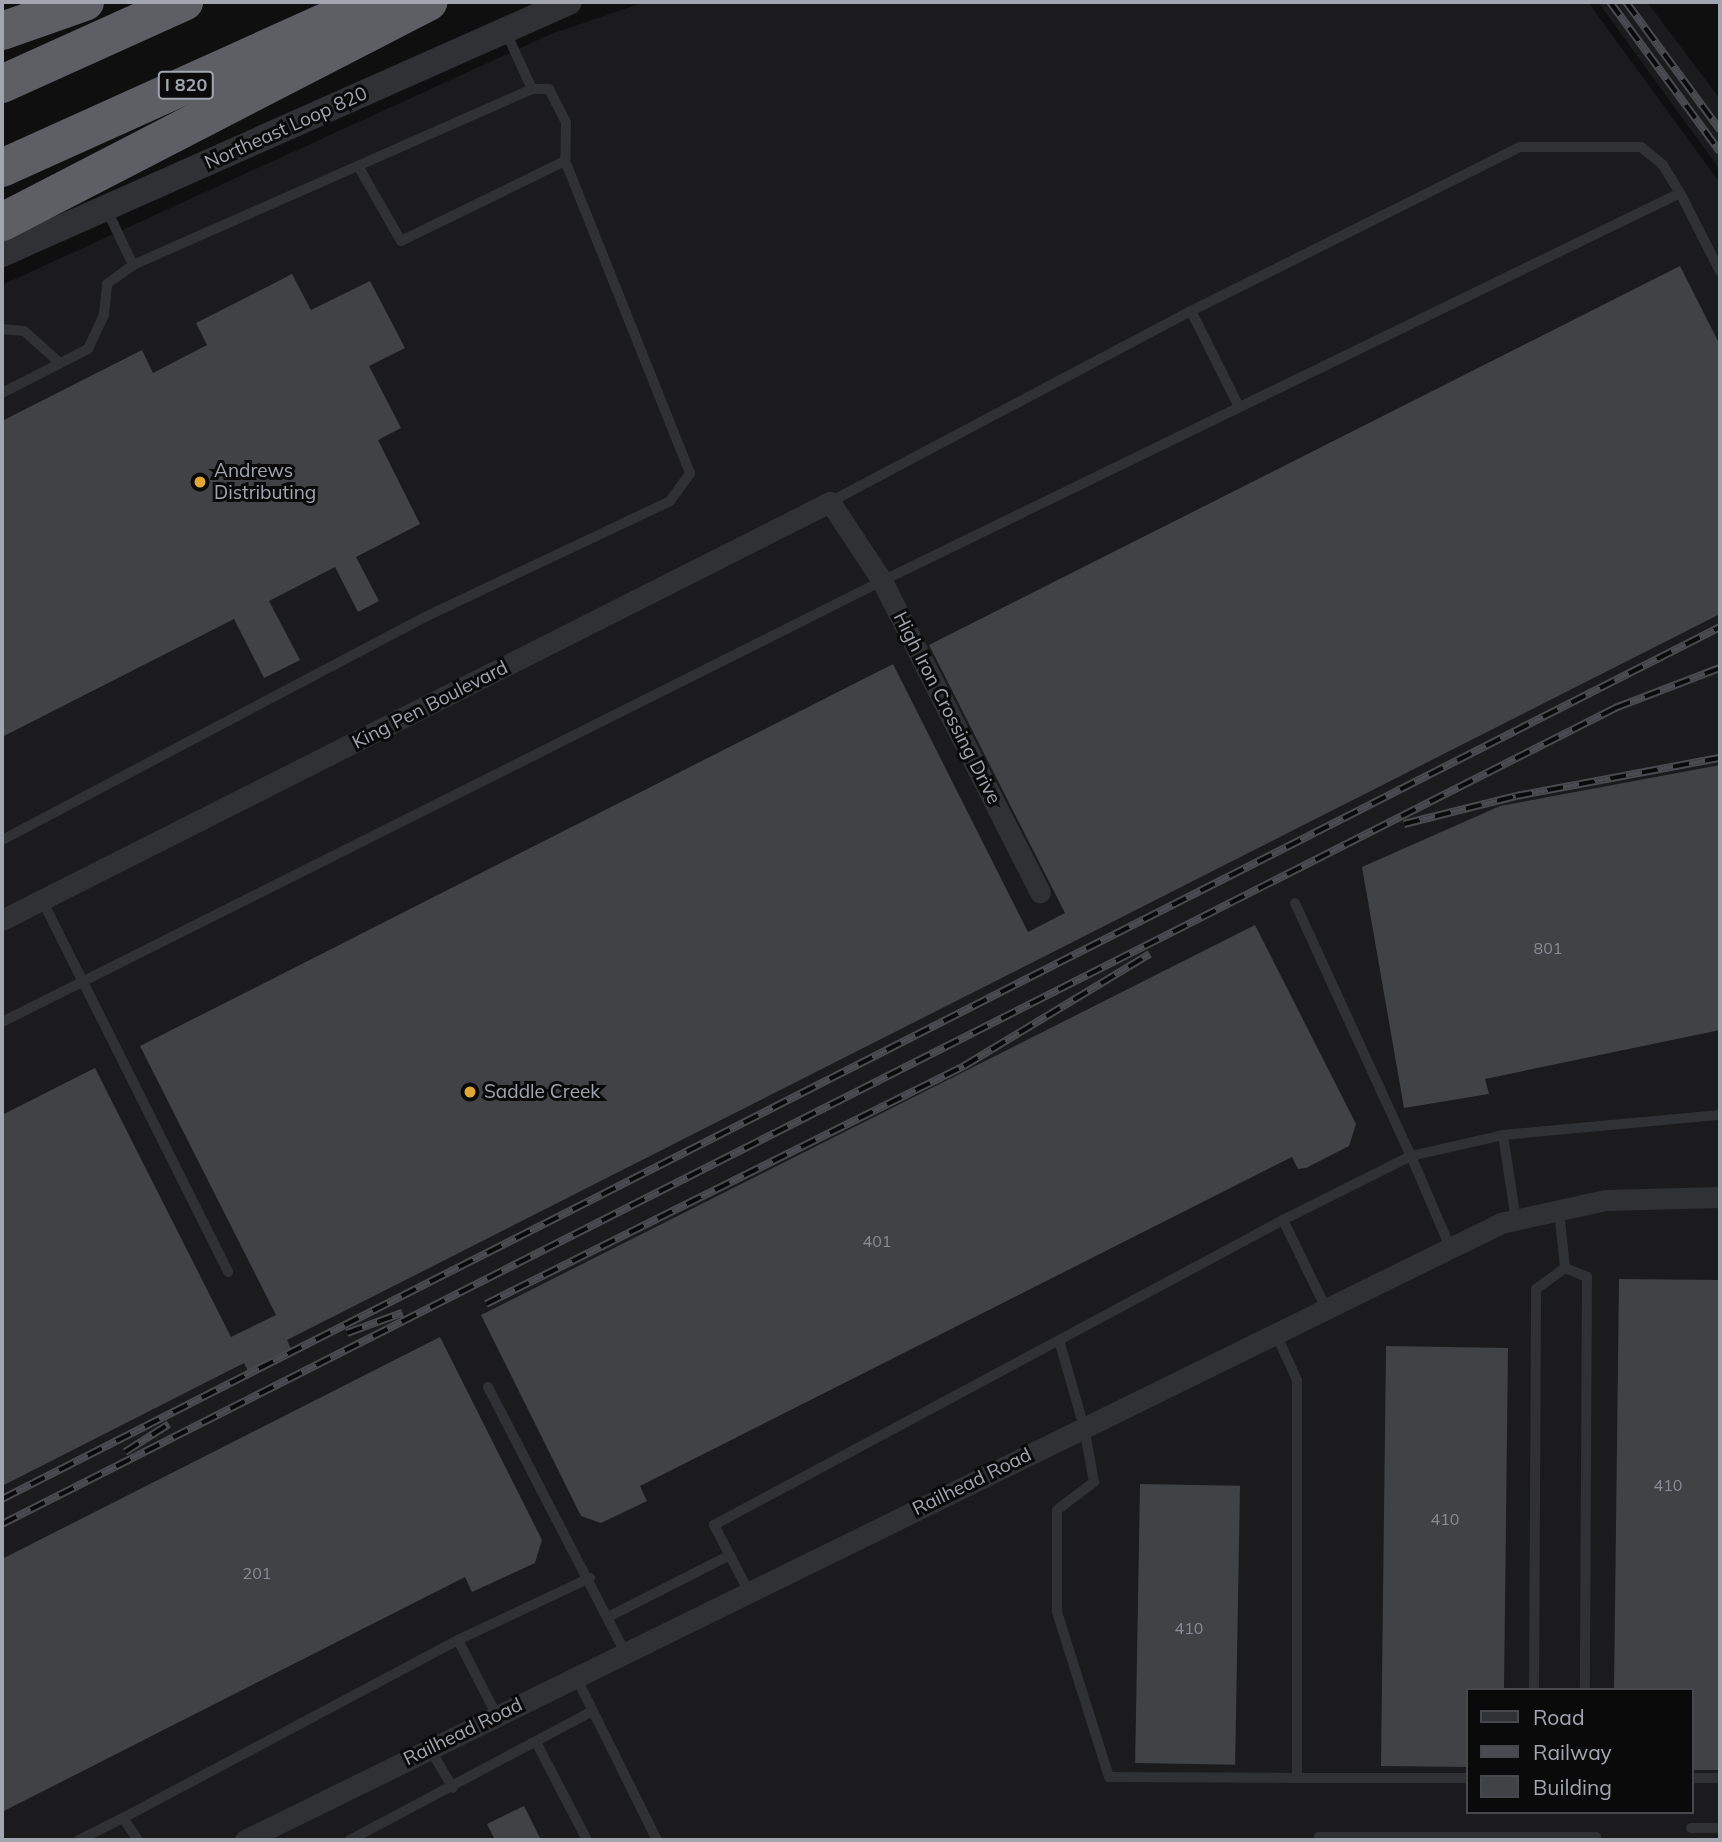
<!DOCTYPE html>
<style>
body{margin:0}
#map{position:relative;width:1722px;height:1842px;overflow:hidden;background:#0f0f10;font-family:Mulish,sans-serif}
div>[style]{position:absolute}
.built>*{inset:0;background:#1b1b1d}
.building>*{inset:0;background:#404246;transform-origin:0 0}
.service>*{height:10px;margin:-5px;padding:0 5px;transform-origin:5px;border-radius:5px;background:#303135}
.minor>*{height:21px;margin:-10.5px;padding:0 10.5px;transform-origin:10.5px;border-radius:10.5px;background:#303135}
.tertiary>*{height:26px;margin:-13px;padding:0 13px;transform-origin:13px;border-radius:13px;background:#303135}
.motorway>*{height:38px;margin:-19px;padding:0 19px;transform-origin:19px;border-radius:19px;background:#5d5f65}
.rail>*{height:8px;margin-top:-4px;transform-origin:0;background:repeating-linear-gradient(90deg,#0a0a0b 0 16px,#494b50 0 32px);box-sizing:border-box;border-block:2px solid #494b50}
.dots>*{width:19px;height:19px;translate:-50% -50%;box-sizing:border-box;border:4px solid #0a0a0b;border-radius:50%}
span{translate:-50% -50%;white-space:nowrap;text-align:center;line-height:1.15;-webkit-text-stroke:6px #0a0a0b;paint-order:stroke}
.number-label{font-size:16px;color:#898d96}
.number-label span{-webkit-text-stroke-width:0}
.shield-label span{padding:2px 5px;background:#0a0a0b;border:2px solid;border-radius:5px;-webkit-text-stroke-width:0}
.shield-label{font-size:18px;color:#a1a6b0;font-weight:700}
.street-label{font-size:19px;color:#a1a6b0}
.poi-label{font-size:19px;color:#a1a6b0}
.left{translate:0 -50%;text-align:left}
.frame{position:absolute;inset:0;border:4px solid #a1a6b0;pointer-events:none}
.legend{position:absolute;left:1466px;top:1688px;width:228px;height:126px;box-sizing:border-box;background:#0a0a0b;border:2px solid #46484d;margin:0;padding:9px 12px;list-style:none;font-size:21px;color:#a1a6b0}
.legend li{display:flex;align-items:center;gap:14px;height:35px}
.legend b{width:35px;border:2px solid #46484d}
</style>
<div id="map">
<div class="built">
<div style="clip-path:polygon(evenodd,645px 2px,1588px 2px,1720px 183px,1720px 1840px,2px 1840px,2px 285px,551px 34px,645px 2px,1468px 1690px,1692px 1690px,1692px 1812px,1468px 1812px,1468px 1690px)"></div>
<div style="clip-path:polygon(1598px 2px,1647px 2px,1720px 99px,1720px 170px)"></div>
</div>
<div class="building">
<div style="clip-path:polygon(1680px 266px,1720px 345px,1720px 614px,287px 1340px,291px 1349px,248px 1371px,244px 1363px,2px 1486px,2px 1115px,95px 1068px,231px 1337px,276px 1315px,140px 1046px,893px 664px,1028px 932px,1065px 913px,929px 645px)"></div>
<div style="clip-path:polygon(292px 274px,311px 310px,370px 281px,405px 348px,369px 366px,401px 428px,378px 440px,420px 524px,356px 557px,379px 601px,358px 612px,335px 567px,269px 601px,300px 660px,264px 678px,234px 619px,2px 737px,2px 421px,142px 350px,153px 373px,207px 345px,196px 323px)"></div>
<div style="clip-path:polygon(1720px 765px,1720px 1030px,1485px 1079px,1489px 1094px,1404px 1108px,1362px 867px,1500px 806px)"></div>
<div style="clip-path:polygon(1255px 925px,1356px 1124px,1349px 1146px,1306px 1168px,1298px 1169px,1292px 1157px,640px 1486px,647px 1501px,601px 1523px,581px 1516px,481px 1315px)"></div>
<div style="clip-path:polygon(1619px 1279px,1720px 1280px,1720px 1770px,1692px 1770px,1692px 1690px,1614px 1690px)"></div>
<div style="clip-path:polygon(440px 1337px,542px 1540px,535px 1563px,472px 1592px,465px 1577px,2px 1812px,2px 1559px)"></div>
<div style="clip-path:polygon(1386px 1346px,1508px 1348px,1504px 1690px,1468px 1690px,1468px 1767px,1381px 1766px)"></div>
<div style="left:1140px;top:1484px;width:100px;height:279px;rotate:1deg"></div>
<div style="clip-path:polygon(524px 1806px,541px 1840px,495px 1840px,487px 1824px)"></div>
</div>
<div class="service">
<div style="left:532px;top:89px;width:17px"></div>
<div style="left:549px;top:89px;width:37px;rotate:63deg"></div>
<div style="left:566px;top:122px;width:39px;rotate:91deg"></div>
<div style="left:106px;top:208px;width:63px;rotate:64.7deg"></div>
<div style="left:133px;top:265px;width:436px;rotate:-23.8deg"></div>
<div style="left:532px;top:89px;width:65px;rotate:-114.6deg"></div>
<div style="left:1191px;top:311px;width:368px;rotate:-26.5deg"></div>
<div style="left:1520px;top:147px;width:121px"></div>
<div style="left:1641px;top:147px;width:28px;rotate:39deg"></div>
<div style="left:1663px;top:165px;width:33px;rotate:59deg"></div>
<div style="left:2px;top:329px;width:22px;rotate:5deg"></div>
<div style="left:24px;top:331px;width:48px;rotate:41.6deg"></div>
<div style="left:2px;top:393px;width:97px;rotate:-27.1deg"></div>
<div style="left:88px;top:349px;width:38px;rotate:-65deg"></div>
<div style="left:104px;top:314px;width:30px;rotate:-84deg"></div>
<div style="left:107px;top:284px;width:32px;rotate:-36deg"></div>
<div style="left:830px;top:502px;width:408px;rotate:-27.9deg"></div>
<div style="left:1191px;top:311px;width:107px;rotate:63.4deg"></div>
<div style="left:2px;top:840px;width:478px;rotate:-27.8deg"></div>
<div style="left:425px;top:617px;width:271px;rotate:-25.3deg"></div>
<div style="left:670px;top:501px;width:34px;rotate:-54deg"></div>
<div style="left:690px;top:473px;width:336px;rotate:-111.8deg"></div>
<div style="left:565px;top:161px;width:182px;rotate:154deg"></div>
<div style="left:401px;top:241px;width:86px;rotate:-119.8deg"></div>
<div style="left:42px;top:900px;width:416px;rotate:63.4deg"></div>
<div style="left:1295px;top:903px;width:278px;rotate:65.4deg"></div>
<div style="left:1411px;top:1156px;width:94px;rotate:-12.9deg"></div>
<div style="left:1503px;top:1135px;width:218px;rotate:-5.3deg"></div>
<div style="left:2px;top:1022px;width:984px;rotate:-26.62deg"></div>
<div style="left:882px;top:581px;width:887px;rotate:-25.93deg"></div>
<div style="left:1680px;top:193px;width:88px;rotate:62.9deg"></div>
<div style="left:1503px;top:1135px;width:86px;rotate:81.3deg"></div>
<div style="left:1283px;top:1220px;width:96px;rotate:64deg"></div>
<div style="left:1565px;top:1268px;width:24px;rotate:22deg"></div>
<div style="left:1587px;top:1277px;width:413px;rotate:90.3deg"></div>
<div style="left:1059px;top:1340px;width:91px;rotate:74deg"></div>
<div style="left:1084px;top:1427px;width:56px;rotate:79.7deg"></div>
<div style="left:1094px;top:1482px;width:46px;rotate:142.9deg"></div>
<div style="left:1057px;top:1510px;width:102px;rotate:90deg"></div>
<div style="left:1057px;top:1612px;width:173px;rotate:72.5deg"></div>
<div style="left:1109px;top:1777px;width:188px;rotate:0.3deg"></div>
<div style="left:1297px;top:1778px;width:398px;rotate:-90deg"></div>
<div style="left:1297px;top:1380px;width:53px;rotate:-114.6deg"></div>
<div style="left:488px;top:1387px;width:298px;rotate:62.7deg"></div>
<div style="left:749px;top:1592px;width:76px;rotate:-117.6deg"></div>
<div style="left:714px;top:1525px;width:646px;rotate:-28.19deg"></div>
<div style="left:1283px;top:1220px;width:143px;rotate:-26.6deg"></div>
<div style="left:1411px;top:1156px;width:99px;rotate:66.8deg"></div>
<div style="left:608px;top:1617px;width:137px;rotate:-26.9deg"></div>
<div style="left:458px;top:1640px;width:85px;rotate:62.8deg"></div>
<div style="left:576px;top:1677px;width:182px;rotate:63.6deg"></div>
<div style="left:1534px;top:1690px;width:401px;rotate:-89.7deg"></div>
<div style="left:1536px;top:1289px;width:36px;rotate:-36deg"></div>
<div style="left:1565px;top:1268px;width:58px;rotate:-95.9deg"></div>
<div style="left:536px;top:1742px;width:110px;rotate:62.5deg"></div>
<div style="left:430px;top:1749px;width:45px;rotate:59.5deg"></div>
<div style="left:1297px;top:1778px;width:171px"></div>
<div style="left:1692px;top:1778px;width:28px"></div>
<div style="left:123px;top:1818px;width:379px;rotate:-28deg"></div>
<div style="left:458px;top:1640px;width:146px;rotate:-25.2deg"></div>
<div style="left:1691px;top:1828px;width:29px"></div>
<div style="left:79px;top:1840px;width:49px;rotate:-26.6deg"></div>
<div style="left:123px;top:1818px;width:27px;rotate:56deg"></div>
<div style="left:350px;top:1840px;width:275px;rotate:-28deg"></div>
<div style="left:1319px;top:1840px;width:3px;rotate:-90deg"></div>
<div style="left:1319px;top:1837px;width:277px"></div>
<div style="left:1596px;top:1837px;width:3px;rotate:90deg"></div>
</div>
<div class="minor">
<div style="left:2px;top:920px;width:928px;rotate:-26.79deg"></div>
<div style="left:830px;top:502px;width:95px;rotate:56.6deg"></div>
<div style="left:882px;top:581px;width:349px;rotate:63.1deg"></div>
<div style="left:245px;top:1840px;width:1399px;rotate:-26.16deg"></div>
<div style="left:1501px;top:1223px;width:107px;rotate:-12.4deg"></div>
<div style="left:1606px;top:1200px;width:114px;rotate:-1.5deg"></div>
</div>
<div class="tertiary">
<div style="left:2px;top:254px;width:620px;rotate:-23.96deg"></div>
</div>
<div class="motorway">
<div style="left:2px;top:31px;width:88px;rotate:-19.3deg"></div>
<div style="left:2px;top:84px;width:200px;rotate:-24.3deg"></div>
<div style="left:2px;top:168px;width:404px;rotate:-24.3deg"></div>
<div style="left:2px;top:222px;width:480px;rotate:-27.3deg"></div>
</div>
<div class="rail">
<div style="left:1610px;top:2px;width:186px;rotate:53.7deg"></div>
<div style="left:1626px;top:2px;width:159px;rotate:53.7deg"></div>
<div style="left:1404px;top:824px;width:115px;rotate:-14deg"></div>
<div style="left:1516px;top:796px;width:208px;rotate:-10.6deg"></div>
<div style="left:486px;top:1304px;width:534px;rotate:-26.47deg"></div>
<div style="left:964px;top:1066px;width:217px;rotate:-31.1deg"></div>
<div style="left:347px;top:1333px;width:59px;rotate:-20deg"></div>
<div style="left:125px;top:1452px;width:52px;rotate:-32.5deg"></div>
<div style="left:2px;top:1499px;width:1927px;rotate:-26.91deg"></div>
<div style="left:2px;top:1524px;width:1808px;rotate:-26.83deg"></div>
<div style="left:1615px;top:708px;width:112px;rotate:-20.9deg"></div>
</div>
<div class="dots">
<div style="left:200px;top:482px;background:#e2a735"></div>
<div style="left:470px;top:1092px;background:#e2a735"></div>
</div>
<div class="number-label">
<span style="left:1548px;top:948px">801</span>
<span style="left:877px;top:1241px">401</span>
<span style="left:1668px;top:1485px">410</span>
<span style="left:1445px;top:1519px">410</span>
<span style="left:257px;top:1573px">201</span>
<span style="left:1189px;top:1628px">410</span>
</div>
<div class="shield-label">
<span style="left:186px;top:85px">I 820</span>
</div>
<div class="street-label">
<span style="left:286px;top:128px;rotate:-24deg">Northeast Loop 820</span>
<span style="left:430px;top:705px;rotate:-27deg">King Pen Boulevard</span>
<span style="left:947px;top:708px;rotate:63deg">High Iron Crossing Drive</span>
<span style="left:972px;top:1482px;rotate:-26deg">Railhead Road</span>
<span style="left:463px;top:1732px;rotate:-26deg">Railhead Road</span>
</div>
<div class="poi-label">
<span class="left" style="left:214px;top:482px">Andrews<br>Distributing</span>
<span class="left" style="left:484px;top:1092px">Saddle Creek</span>
</div>
<div class="frame"></div>
<ul class="legend">
<li><b style="height:9px;background:#303135"></b>Road</li>
<li><b style="height:9px;background:#494b50"></b>Railway</li>
<li><b style="height:19px;background:#404246"></b>Building</li>
</ul>
</div>
